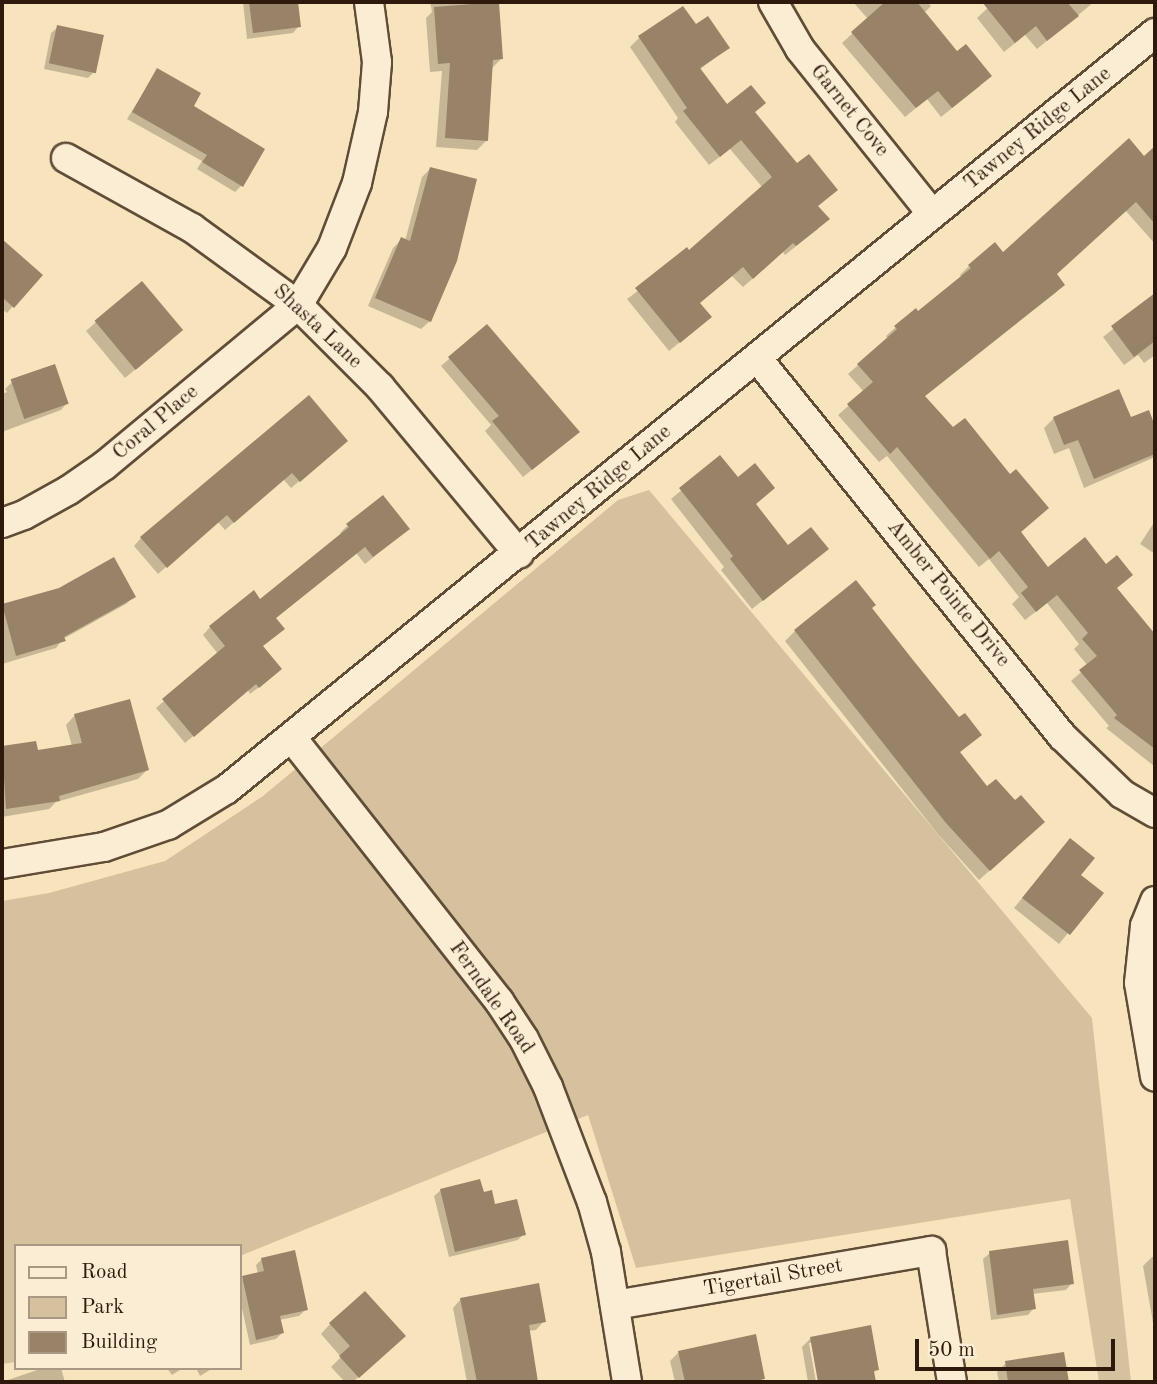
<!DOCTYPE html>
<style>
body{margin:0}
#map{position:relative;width:1157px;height:1384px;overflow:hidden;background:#f8e4bc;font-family:"Old Standard TT",serif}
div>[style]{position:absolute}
.green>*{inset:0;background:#d6c19e}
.shadow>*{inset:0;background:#0003}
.building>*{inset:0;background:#988368;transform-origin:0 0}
.roads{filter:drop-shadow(2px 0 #614c38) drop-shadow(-2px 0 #614c38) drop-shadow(0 2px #614c38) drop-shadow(0 -2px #614c38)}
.minor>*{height:28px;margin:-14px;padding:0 14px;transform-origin:14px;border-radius:14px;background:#faedd3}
span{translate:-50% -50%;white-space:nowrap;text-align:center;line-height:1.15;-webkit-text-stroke:5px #faedd3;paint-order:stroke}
.street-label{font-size:21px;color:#2f190c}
.frame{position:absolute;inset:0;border:4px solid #2f190c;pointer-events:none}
.legend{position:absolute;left:14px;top:1244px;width:228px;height:126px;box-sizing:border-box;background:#faedd3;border:2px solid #a99883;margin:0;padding:9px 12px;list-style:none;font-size:21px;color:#2f190c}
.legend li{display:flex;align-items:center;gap:14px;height:35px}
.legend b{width:35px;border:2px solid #a99883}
.scale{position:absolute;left:915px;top:1339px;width:200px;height:32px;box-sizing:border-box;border:4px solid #2f190c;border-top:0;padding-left:9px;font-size:21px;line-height:24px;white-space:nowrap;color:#2f190c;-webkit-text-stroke:5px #faedd3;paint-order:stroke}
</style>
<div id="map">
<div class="green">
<div style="clip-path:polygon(649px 490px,1092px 1018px,1131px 1382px,1099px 1382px,1070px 1199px,636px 1268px,588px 1115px,240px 1256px,240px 1246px,16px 1246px,16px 1362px,2px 1364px,2px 901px,49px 893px,165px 861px,263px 796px,618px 500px)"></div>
</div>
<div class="shadow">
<div style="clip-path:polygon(243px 2px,296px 2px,299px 26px,293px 33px,247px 39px)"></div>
<div style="clip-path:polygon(430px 2px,497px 2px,501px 59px,492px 68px,486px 141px,477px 150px,436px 147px,442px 71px,430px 72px,426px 18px,432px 12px)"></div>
<div style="clip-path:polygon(853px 2px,927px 2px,931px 6px,924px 13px,980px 86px,941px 117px,927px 99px,905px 117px,842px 43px,868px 19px)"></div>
<div style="clip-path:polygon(994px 2px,1094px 2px,1037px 49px,1025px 35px,1004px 52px,977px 18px)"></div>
<div style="clip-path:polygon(696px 26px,728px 48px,699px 70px,727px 106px,764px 103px,754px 113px,826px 199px,817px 207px,818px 229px,785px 255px,783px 252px,743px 287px,732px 276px,699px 303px,700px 326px,669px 351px,627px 299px,689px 253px,763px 188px,730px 149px,709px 165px,675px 122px,678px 118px,630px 47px,640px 37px)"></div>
<div style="clip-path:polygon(58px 27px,94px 72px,88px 78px,44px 69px,51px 33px)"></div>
<div style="clip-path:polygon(157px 71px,192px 107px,241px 186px,235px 192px,197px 169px,202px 161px,127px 119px)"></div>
<div style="clip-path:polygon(1155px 149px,1155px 244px,1125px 210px,1055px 274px,1063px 285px,1054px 294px,924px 397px,1048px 569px,1115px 589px,1155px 636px,1155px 644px,1146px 653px,1155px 661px,1154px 766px,1106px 728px,1109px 726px,1071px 681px,1088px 666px,1074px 649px,1079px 644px,1047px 603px,1025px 620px,1012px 604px,1019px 597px,989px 559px,979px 567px,887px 456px,879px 462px,838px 415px,864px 392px,848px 374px,888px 339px,886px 336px,896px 327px,918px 314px,962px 278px,960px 275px,969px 266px,1002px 255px)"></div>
<div style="clip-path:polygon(431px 168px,430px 321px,421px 329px,368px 306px,393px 248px,402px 239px,405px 241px,422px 177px)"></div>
<div style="clip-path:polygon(7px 246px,40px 275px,7px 313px,2px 309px,2px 252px)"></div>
<div style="clip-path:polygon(1155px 295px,1155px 355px,1144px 363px,1138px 355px,1124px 365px,1103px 337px)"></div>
<div style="clip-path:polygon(96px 322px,171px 340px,125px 378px,86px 331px)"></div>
<div style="clip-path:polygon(450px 358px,569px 440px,523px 477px,485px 431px,491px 425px,441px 366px)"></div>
<div style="clip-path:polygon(12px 382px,67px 403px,61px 410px,2px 432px,2px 394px,7px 392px,5px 389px)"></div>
<div style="clip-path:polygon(1118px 391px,1130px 419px,1148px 412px,1155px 431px,1155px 457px,1084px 488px,1069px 448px,1054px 454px,1044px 428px,1054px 418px)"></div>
<div style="clip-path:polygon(338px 449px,291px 488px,283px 479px,225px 530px,218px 522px,158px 574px,134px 546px,141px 538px)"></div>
<div style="clip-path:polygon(720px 458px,788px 547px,817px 558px,752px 609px,721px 570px,724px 567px,671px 499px)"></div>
<div style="clip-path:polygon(1155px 521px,1155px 554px,1140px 544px)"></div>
<div style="clip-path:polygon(348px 525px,400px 536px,365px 564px,356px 553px,275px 619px,262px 647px,272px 677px,250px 694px,248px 690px,185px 743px,156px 708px,218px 654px,203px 635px,210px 627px,260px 601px,342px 535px,340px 533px)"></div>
<div style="clip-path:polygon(133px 597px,126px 604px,63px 639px,56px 648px,2px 664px,3px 606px)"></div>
<div style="clip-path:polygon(870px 608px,959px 719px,980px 735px,959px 753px,987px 789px,1033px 832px,979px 880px,937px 833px,785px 641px,795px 631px)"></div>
<div style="clip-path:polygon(75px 715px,147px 770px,138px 779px,56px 802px,49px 809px,2px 817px,2px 748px,35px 743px,36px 752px,72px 746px,66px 725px)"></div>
<div style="clip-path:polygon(1070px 840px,1079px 875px,1101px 893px,1059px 944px,1014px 908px)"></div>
<div style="clip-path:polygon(441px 1190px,482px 1194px,524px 1234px,518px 1240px,449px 1257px,434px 1196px)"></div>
<div style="clip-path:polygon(990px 1253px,1072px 1283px,1066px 1290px,1032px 1294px,1034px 1308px,1028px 1315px,991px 1320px,983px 1259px)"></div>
<div style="clip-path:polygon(1152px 1257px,1155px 1257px,1155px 1334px,1143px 1266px)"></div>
<div style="clip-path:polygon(262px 1259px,306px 1309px,299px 1316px,279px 1320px,282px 1333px,276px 1339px,250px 1345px,240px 1299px,240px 1280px,258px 1274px,256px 1265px)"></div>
<div style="clip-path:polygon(461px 1299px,544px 1321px,536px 1330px,528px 1331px,536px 1382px,467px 1382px,453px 1308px)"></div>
<div style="clip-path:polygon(330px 1324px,394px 1345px,353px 1382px,345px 1382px,331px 1367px,341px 1357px,321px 1334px)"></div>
<div style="clip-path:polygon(810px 1339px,877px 1369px,872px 1374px,874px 1382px,820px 1382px,812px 1343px,809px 1343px,816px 1382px,808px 1382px,802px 1347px)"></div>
<div style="clip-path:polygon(679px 1352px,763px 1378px,759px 1382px,675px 1382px,670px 1361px)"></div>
<div style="clip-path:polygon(1063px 1354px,1068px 1382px,999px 1382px,997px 1372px,1006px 1363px)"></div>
<div style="clip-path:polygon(43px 1368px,61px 1368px,65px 1382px,2px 1382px)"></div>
<div style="clip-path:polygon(167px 1368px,183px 1368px,172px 1375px)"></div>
<div style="clip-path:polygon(196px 1368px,213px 1368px,200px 1376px)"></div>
</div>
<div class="building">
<div style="clip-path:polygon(249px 2px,298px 2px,301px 27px,253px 33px)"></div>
<div style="clip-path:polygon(499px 2px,503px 59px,493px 60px,488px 141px,445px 138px,450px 63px,438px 64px,434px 7px)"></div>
<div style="clip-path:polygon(885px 2px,917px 2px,957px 51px,966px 44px,992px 76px,952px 108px,938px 91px,916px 108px,851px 32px)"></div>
<div style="clip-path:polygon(982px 2px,1067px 2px,1079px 16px,1047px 41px,1036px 26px,1015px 43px)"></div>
<div style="clip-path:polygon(683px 6px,696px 24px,708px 16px,730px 48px,700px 68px,727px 104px,751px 85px,766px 103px,755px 112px,797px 163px,809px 154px,838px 190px,818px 206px,830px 219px,796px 246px,793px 243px,753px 279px,743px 267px,700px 303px,712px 317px,680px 343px,635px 288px,687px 247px,689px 250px,772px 177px,741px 140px,720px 157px,683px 111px,687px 108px,638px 36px)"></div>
<div style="left:57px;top:25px;width:48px;height:39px;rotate:12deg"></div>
<div style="clip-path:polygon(157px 68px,201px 93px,194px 106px,265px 149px,243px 187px,202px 162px,207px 155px,132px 112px)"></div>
<div style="clip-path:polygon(1129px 138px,1144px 156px,1155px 146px,1155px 224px,1136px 202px,1057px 274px,1065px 285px,925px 396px,953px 427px,965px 418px,1010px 474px,1016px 469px,1049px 508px,1021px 532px,1048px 567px,1085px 537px,1106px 564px,1117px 555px,1133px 575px,1117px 588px,1155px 634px,1155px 749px,1114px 718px,1117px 715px,1079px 670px,1097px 656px,1082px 639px,1088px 633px,1057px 595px,1036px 612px,1021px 593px,1028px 587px,999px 551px,990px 559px,897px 447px,890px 454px,847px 404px,873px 382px,857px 364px,897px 329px,894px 326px,916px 308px,918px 311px,971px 268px,968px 265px,995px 242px,1003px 252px)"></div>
<div style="clip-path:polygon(430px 167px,477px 179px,457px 261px,431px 322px,375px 298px,401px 237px,410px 241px)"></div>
<div style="clip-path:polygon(2px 239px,43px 275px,14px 308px,2px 297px)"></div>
<div style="left:142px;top:281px;width:64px;height:62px;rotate:50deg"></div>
<div style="clip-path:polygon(1155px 293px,1155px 341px,1134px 357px,1111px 326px)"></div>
<div style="clip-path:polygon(487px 324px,580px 432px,532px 470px,492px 421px,499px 416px,448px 357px)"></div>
<div style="left:55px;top:364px;width:42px;height:47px;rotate:71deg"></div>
<div style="clip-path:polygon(1119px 389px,1131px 417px,1149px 410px,1155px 426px,1155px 454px,1094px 479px,1078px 440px,1064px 445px,1053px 417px)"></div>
<div style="clip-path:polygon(309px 395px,348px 441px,300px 482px,292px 473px,234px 523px,227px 515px,167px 568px,140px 537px)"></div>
<div style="clip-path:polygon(720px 455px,738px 477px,755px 463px,775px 488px,756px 504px,788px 545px,811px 527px,829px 549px,763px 601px,730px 559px,733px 556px,679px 488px)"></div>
<div style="clip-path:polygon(383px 495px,410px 529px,373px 557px,365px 547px,276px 618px,285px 629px,263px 646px,282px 669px,259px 688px,256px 684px,194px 737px,162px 699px,225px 646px,209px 626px,254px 590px,260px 599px,349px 527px,346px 524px)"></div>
<div style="clip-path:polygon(114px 557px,136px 597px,64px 637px,66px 641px,16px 656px,2px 604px,59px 588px)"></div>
<div style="clip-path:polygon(856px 580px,876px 605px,872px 608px,913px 660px,959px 717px,965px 713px,982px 735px,960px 752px,987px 786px,996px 779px,1015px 800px,1021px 795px,1045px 822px,990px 871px,946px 823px,794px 630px)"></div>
<div style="clip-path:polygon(130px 699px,149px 770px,59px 796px,60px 801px,6px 809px,2px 746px,36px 741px,38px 750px,82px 743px,74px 714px)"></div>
<div style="clip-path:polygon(1070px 838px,1095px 858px,1081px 875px,1104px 893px,1070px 935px,1022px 898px)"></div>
<div style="clip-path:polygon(480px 1179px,484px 1192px,492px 1190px,495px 1204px,517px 1199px,526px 1235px,455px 1252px,440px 1189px)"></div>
<div style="clip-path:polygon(1068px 1240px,1074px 1284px,1033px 1289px,1036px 1309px,997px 1315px,989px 1251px)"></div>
<div style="clip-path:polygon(295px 1250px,308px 1310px,280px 1316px,284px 1333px,256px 1340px,242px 1276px,264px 1271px,261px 1258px)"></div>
<div style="clip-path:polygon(539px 1283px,546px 1322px,529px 1325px,538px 1382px,477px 1382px,460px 1298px)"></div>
<div style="clip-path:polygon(365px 1291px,406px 1336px,359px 1378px,339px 1356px,350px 1346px,329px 1323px)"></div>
<div style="clip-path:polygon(871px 1325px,879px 1370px,874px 1371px,876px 1382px,818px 1382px,810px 1337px)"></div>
<div style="clip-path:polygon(756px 1334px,765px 1379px,748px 1382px,685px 1382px,678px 1351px)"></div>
<div style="clip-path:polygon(1064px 1352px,1069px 1382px,1008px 1382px,1005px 1361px)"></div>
</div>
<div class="roads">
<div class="minor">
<div style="left:773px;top:2px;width:54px;rotate:60.1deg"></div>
<div style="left:800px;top:49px;width:211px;rotate:51.3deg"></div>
<div style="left:66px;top:158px;width:144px;rotate:29.1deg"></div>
<div style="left:192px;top:228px;width:131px;rotate:36deg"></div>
<div style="left:298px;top:305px;width:116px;rotate:45deg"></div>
<div style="left:380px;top:387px;width:217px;rotate:50.2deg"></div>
<div style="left:757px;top:358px;width:486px;rotate:51.1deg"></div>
<div style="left:1062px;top:736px;width:83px;rotate:44deg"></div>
<div style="left:1122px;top:794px;width:38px;rotate:30deg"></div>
<div style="left:2px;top:523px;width:23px;rotate:-20deg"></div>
<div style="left:24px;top:515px;width:51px;rotate:-29.1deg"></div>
<div style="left:69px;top:490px;width:44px;rotate:-34.8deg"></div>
<div style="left:105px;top:465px;width:251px;rotate:-39.7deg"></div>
<div style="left:298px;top:305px;width:66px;rotate:-59.2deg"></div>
<div style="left:332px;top:248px;width:70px;rotate:-69deg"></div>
<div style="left:357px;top:183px;width:73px;rotate:-77.3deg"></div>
<div style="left:373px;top:112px;width:50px;rotate:-85.4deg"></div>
<div style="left:377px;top:62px;width:61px;rotate:-97.6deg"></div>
<div style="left:292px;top:738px;width:335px;rotate:51.8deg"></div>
<div style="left:499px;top:1001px;width:45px;rotate:56.7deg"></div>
<div style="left:524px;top:1039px;width:54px;rotate:63.4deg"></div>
<div style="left:548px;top:1087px;width:123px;rotate:69.1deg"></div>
<div style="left:592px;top:1202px;width:52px;rotate:74.4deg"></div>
<div style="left:606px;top:1252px;width:132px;rotate:80.8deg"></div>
<div style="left:2px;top:864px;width:103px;rotate:-9.5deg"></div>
<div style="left:104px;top:847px;width:68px;rotate:-19deg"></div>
<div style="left:168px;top:825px;width:69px;rotate:-31.4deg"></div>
<div style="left:227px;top:789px;width:1197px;rotate:-39.17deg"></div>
<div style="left:1155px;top:901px;width:27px;rotate:112deg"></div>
<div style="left:1145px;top:926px;width:57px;rotate:96deg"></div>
<div style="left:1139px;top:983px;width:95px;rotate:80.3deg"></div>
<div style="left:615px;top:1305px;width:321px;rotate:-9.7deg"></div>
<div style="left:931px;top:1251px;width:133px;rotate:80.9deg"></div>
</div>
</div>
<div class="street-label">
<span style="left:849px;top:111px;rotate:51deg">Garnet Cove</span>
<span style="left:1038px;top:129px;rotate:-39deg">Tawney Ridge Lane</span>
<span style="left:317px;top:327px;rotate:43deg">Shasta Lane</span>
<span style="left:156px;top:423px;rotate:-40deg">Coral Place</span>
<span style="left:599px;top:488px;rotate:-40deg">Tawney Ridge Lane</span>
<span style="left:948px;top:594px;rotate:51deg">Amber Pointe Drive</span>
<span style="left:491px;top:998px;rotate:55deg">Ferndale Road</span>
<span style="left:773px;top:1278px;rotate:-10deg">Tigertail Street</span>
</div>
<div class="frame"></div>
<ul class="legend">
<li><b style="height:9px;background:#faedd3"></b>Road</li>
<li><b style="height:19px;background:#d6c19e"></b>Park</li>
<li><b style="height:19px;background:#988368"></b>Building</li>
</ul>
<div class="scale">50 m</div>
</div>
